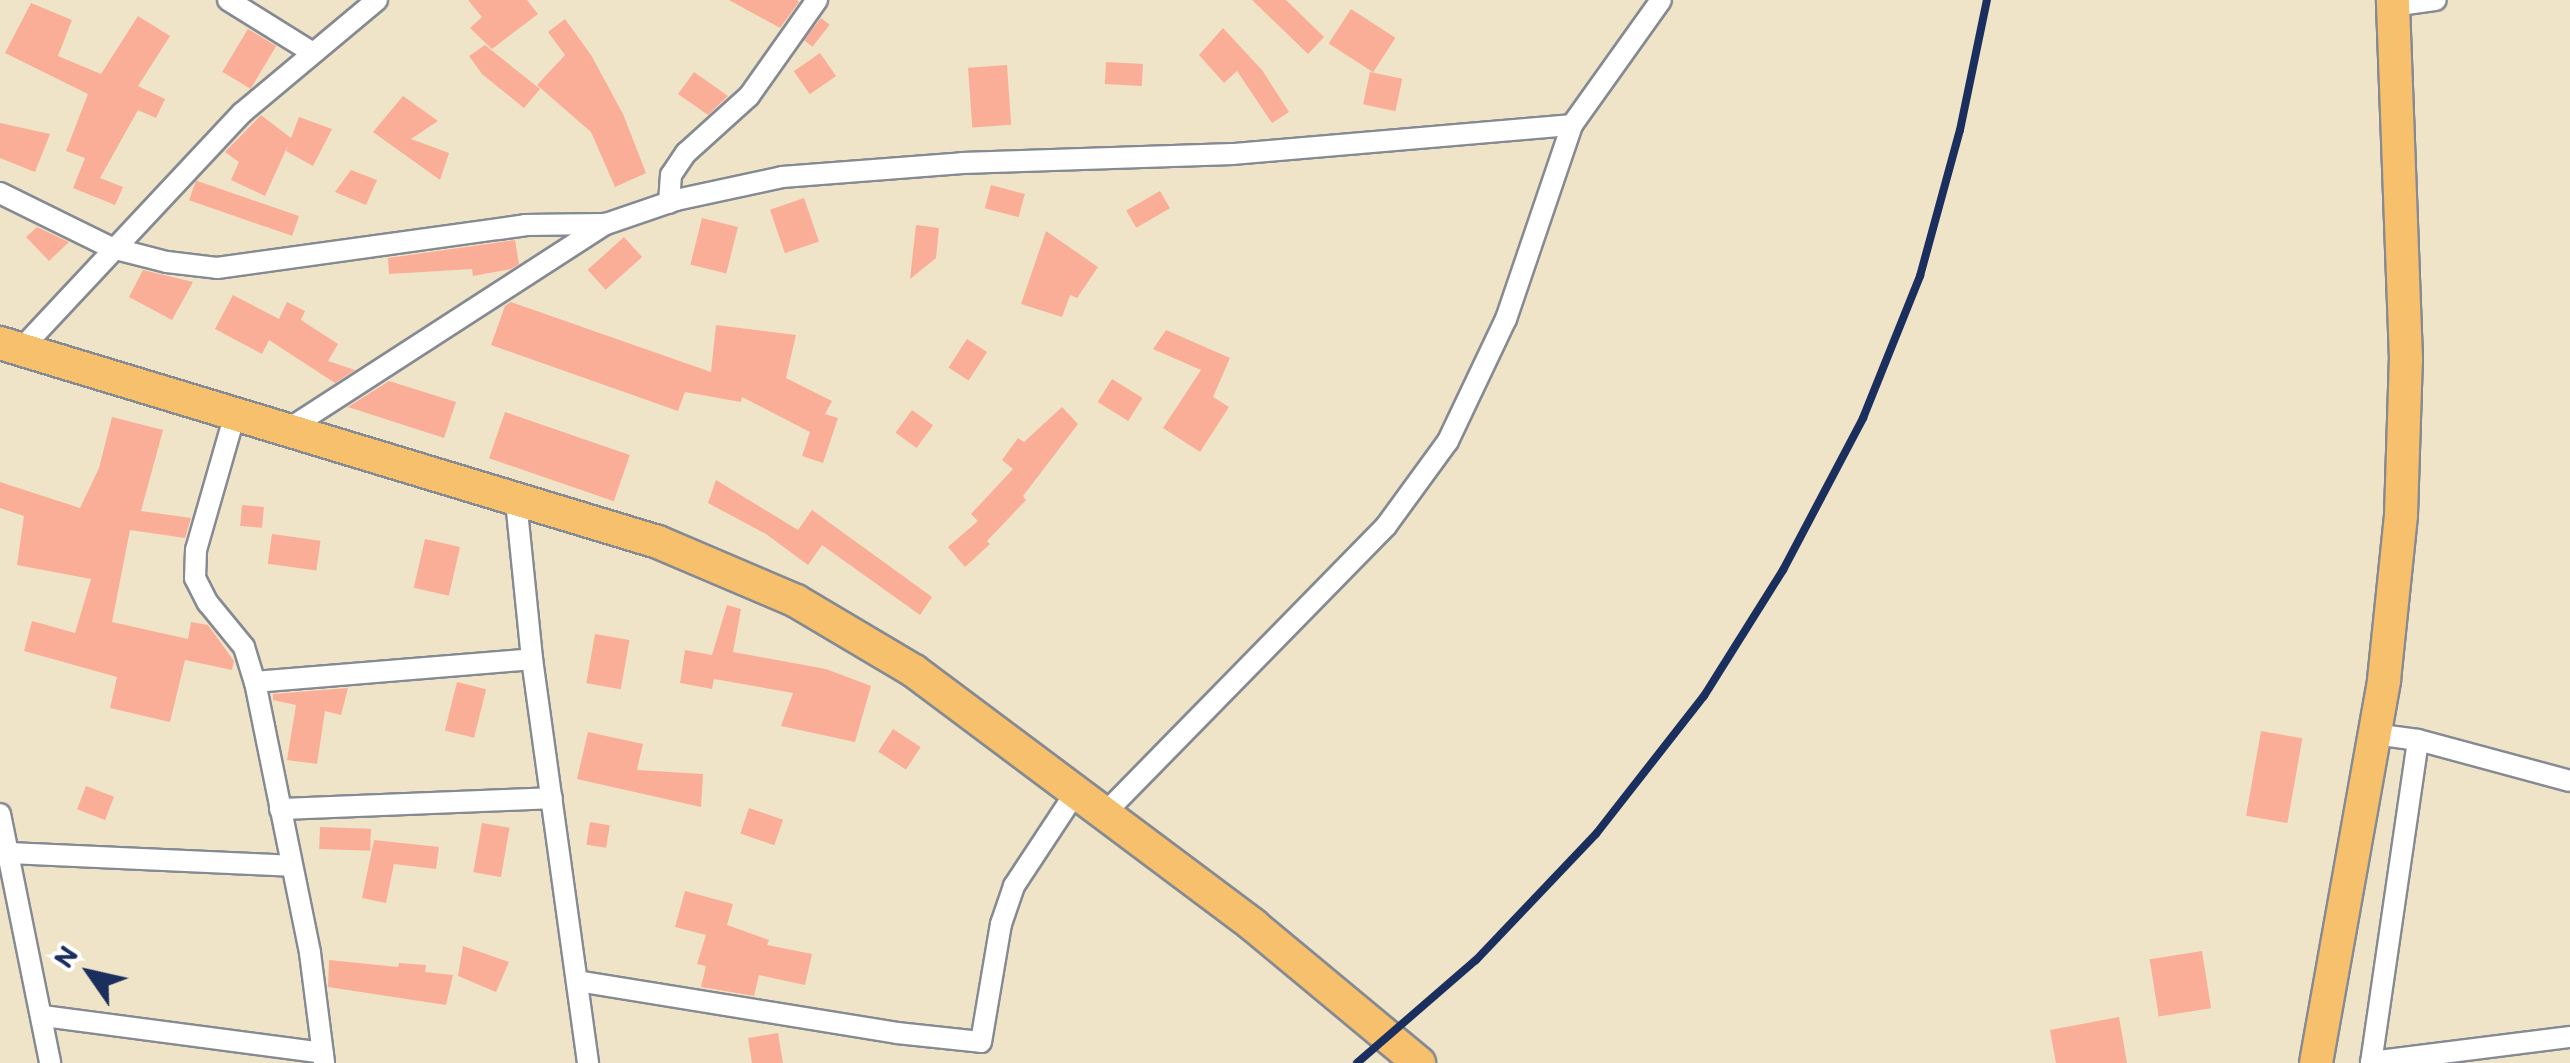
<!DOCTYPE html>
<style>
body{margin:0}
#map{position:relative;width:2570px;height:1063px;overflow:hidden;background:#efe4c8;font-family:Itim,sans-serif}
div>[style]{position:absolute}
.building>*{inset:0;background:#fbae97;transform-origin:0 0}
.roads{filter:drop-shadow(2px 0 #858a93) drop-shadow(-2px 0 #858a93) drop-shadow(0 2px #858a93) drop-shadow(0 -2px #858a93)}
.street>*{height:20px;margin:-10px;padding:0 10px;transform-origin:10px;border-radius:10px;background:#fff}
.primary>*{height:32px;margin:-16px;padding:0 16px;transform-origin:16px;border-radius:16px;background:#f7c06c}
.rail>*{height:8px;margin:-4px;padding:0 4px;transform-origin:4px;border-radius:4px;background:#1b2f5e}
span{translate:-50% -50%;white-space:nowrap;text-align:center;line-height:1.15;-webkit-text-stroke:9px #fff;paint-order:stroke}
.north{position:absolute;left:40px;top:923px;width:100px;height:100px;-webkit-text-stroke:8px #fff;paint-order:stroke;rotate:304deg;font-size:28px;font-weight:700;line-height:40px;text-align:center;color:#1b2f5e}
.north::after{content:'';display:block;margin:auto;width:35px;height:45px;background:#1b2f5e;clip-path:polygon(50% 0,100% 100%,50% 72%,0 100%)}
</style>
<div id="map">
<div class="building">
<div style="clip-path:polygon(468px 0,527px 0,538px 14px,492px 49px,470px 28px,482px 17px)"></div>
<div style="clip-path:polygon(729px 0,797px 0,799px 2px,780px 28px)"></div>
<div style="clip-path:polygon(1252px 0,1286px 0,1324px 37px,1308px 54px)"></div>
<div style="clip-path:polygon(31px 3px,72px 20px,58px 56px,101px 74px,138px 16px,170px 36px,138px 86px,165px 99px,156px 118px,138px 110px,100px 178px,123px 187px,115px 205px,73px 188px,85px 158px,66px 151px,88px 94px,5px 53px)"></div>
<div style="left:1351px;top:9px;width:53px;height:41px;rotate:33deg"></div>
<div style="left:821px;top:18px;width:11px;height:28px;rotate:38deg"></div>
<div style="clip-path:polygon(565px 19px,591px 55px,623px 114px,646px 173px,615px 187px,591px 132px,537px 85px,565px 55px,548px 32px)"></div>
<div style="clip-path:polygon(1223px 28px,1262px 70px,1289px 112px,1272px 123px,1237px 71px,1224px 83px,1199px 55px)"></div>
<div style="left:248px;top:29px;width:33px;height:50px;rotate:31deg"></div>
<div style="clip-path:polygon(485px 45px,540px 89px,524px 108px,482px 74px,469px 56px)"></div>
<div style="left:820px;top:53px;width:28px;height:32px;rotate:55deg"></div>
<div style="left:1106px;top:62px;width:37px;height:22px;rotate:3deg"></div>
<div style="left:1007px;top:65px;width:60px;height:39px;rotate:86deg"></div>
<div style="clip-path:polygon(694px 72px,728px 96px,708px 115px,678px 94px)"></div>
<div style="left:1370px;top:72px;width:33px;height:33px;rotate:12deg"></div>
<div style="clip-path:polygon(403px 96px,438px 121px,411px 139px,449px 153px,440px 180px,373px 132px)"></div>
<div style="clip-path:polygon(261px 115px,291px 138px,299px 117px,332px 129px,313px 166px,286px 151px,289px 143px,265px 196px,231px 180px,239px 162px,225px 152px)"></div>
<div style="clip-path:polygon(0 123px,50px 134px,35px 172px,0 158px)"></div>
<div style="clip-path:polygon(351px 170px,377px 180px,366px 205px,335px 192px)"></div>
<div style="left:991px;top:185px;width:35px;height:24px;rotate:15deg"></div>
<div style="left:1160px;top:191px;width:20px;height:39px;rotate:60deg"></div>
<div style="left:804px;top:198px;width:46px;height:36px;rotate:71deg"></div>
<div style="left:299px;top:216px;width:21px;height:109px;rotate:109deg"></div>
<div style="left:702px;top:218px;width:37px;height:48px;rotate:14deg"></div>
<div style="clip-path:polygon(916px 225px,939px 228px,936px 258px,910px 279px)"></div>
<div style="clip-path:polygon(37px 227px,69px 242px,49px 261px,26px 237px)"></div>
<div style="clip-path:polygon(1046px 231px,1098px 267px,1077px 298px,1070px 295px,1062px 317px,1021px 304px)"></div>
<div style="left:624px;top:237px;width:27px;height:49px;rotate:48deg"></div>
<div style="clip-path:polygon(515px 240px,519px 264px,511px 269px,473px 276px,472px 269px,389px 274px,388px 258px)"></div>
<div style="clip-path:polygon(143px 270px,193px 282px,172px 320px,129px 297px)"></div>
<div style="clip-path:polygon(233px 295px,279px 319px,287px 302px,305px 311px,301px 320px,338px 344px,328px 361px,355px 370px,335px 383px,269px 340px,262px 354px,215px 329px)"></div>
<div style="clip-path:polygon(511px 302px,711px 372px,716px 325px,796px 335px,786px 378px,832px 401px,825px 414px,838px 418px,823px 463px,802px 456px,810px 432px,742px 397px,741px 402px,685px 392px,678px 411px,491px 345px,505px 306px)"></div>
<div style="clip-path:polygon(1166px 330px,1230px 358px,1213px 397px,1229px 407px,1200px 452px,1163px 428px,1201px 370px,1153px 349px)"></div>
<div style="left:967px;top:339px;width:24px;height:34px;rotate:33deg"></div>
<div style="left:1112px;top:379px;width:36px;height:27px;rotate:32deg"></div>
<div style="clip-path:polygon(389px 381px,456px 402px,444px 438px,348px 407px)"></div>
<div style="clip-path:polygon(1062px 407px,1078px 424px,1023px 496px,1026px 500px,987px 541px,990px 544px,965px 567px,948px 547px,978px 521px,971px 514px,1013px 469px,1002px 460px,1018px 438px,1024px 442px)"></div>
<div style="left:912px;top:410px;width:26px;height:28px;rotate:36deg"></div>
<div style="left:505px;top:412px;width:132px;height:49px;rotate:19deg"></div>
<div style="clip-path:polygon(112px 417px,163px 430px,141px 511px,191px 518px,185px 538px,130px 530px,112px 622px,188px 639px,191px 622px,208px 625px,234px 661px,232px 670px,185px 660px,170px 722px,110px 708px,117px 677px,24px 651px,32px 621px,75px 633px,91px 579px,17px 565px,24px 516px,0 508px,0 482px,80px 508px,99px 468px)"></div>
<div style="clip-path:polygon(716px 480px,798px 530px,812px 510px,932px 597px,920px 615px,822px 545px,808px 565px,766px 534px,708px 503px)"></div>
<div style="left:242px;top:505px;width:22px;height:21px;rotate:5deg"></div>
<div style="left:272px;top:534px;width:49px;height:30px;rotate:8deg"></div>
<div style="left:425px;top:539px;width:36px;height:50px;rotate:13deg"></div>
<div style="clip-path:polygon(727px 605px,741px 609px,733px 652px,826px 669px,871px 686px,855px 742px,781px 726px,793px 693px,714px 679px,712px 689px,680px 683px,685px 650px,712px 655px)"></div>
<div style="left:595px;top:634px;width:35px;height:50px;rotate:10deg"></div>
<div style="left:457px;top:682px;width:30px;height:50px;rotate:14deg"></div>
<div style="clip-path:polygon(348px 688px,341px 715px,325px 711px,317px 764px,287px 760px,296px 705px,273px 700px,273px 694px)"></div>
<div style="left:893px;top:729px;width:33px;height:27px;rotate:33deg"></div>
<div style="left:2261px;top:731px;width:42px;height:86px;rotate:10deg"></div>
<div style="clip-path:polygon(588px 732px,643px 744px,637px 770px,703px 774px,701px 807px,577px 779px)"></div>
<div style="left:86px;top:786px;width:30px;height:25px;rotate:21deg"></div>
<div style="left:749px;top:808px;width:36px;height:27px;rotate:19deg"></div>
<div style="left:590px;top:822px;width:20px;height:23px;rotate:9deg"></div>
<div style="left:482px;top:823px;width:28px;height:50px;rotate:10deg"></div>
<div style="left:320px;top:827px;width:51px;height:22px;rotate:2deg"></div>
<div style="clip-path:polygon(374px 840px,439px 847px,436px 869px,394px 864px,386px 903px,362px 898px)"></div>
<div style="clip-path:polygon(685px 891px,733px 904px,727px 925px,769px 940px,767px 945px,812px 954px,805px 985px,759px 975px,754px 996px,701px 987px,706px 966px,697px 964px,706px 935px,675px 927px)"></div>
<div style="clip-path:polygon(463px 946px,509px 962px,496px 992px,458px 976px)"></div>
<div style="left:2202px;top:951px;width:58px;height:53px;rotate:81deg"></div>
<div style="clip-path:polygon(329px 960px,398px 967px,399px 963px,426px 965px,425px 972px,453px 975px,446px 1005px,328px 987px)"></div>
<div style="clip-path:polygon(2119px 1017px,2127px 1063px,2056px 1063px,2050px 1030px)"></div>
<div style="clip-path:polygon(778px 1033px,783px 1063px,752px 1063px,748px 1038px)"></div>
</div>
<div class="roads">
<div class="street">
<div style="left:228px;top:0;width:100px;rotate:31.9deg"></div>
<div style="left:2393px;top:6px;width:43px;rotate:-7.9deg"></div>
<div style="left:0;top:193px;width:125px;rotate:26.2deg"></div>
<div style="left:112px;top:248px;width:57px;rotate:14.3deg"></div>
<div style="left:167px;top:262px;width:50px;rotate:6.8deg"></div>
<div style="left:217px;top:268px;width:311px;rotate:-7.9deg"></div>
<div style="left:525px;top:225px;width:79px;rotate:-0.7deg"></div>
<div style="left:669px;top:203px;width:28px;rotate:-86deg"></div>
<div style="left:671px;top:175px;width:27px;rotate:-56deg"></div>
<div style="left:686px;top:153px;width:85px;rotate:-42.1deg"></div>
<div style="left:749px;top:96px;width:118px;rotate:-54.7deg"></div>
<div style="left:21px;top:349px;width:323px;rotate:-46.9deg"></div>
<div style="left:242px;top:113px;width:176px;rotate:-39.9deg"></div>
<div style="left:235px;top:414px;width:141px;rotate:106deg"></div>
<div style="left:196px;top:550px;width:28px;rotate:92deg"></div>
<div style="left:195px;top:578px;width:28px;rotate:63deg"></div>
<div style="left:208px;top:603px;width:57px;rotate:50.7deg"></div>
<div style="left:244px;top:647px;width:37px;rotate:73deg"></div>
<div style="left:255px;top:682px;width:277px;rotate:78.5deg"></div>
<div style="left:310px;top:953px;width:111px;rotate:82.7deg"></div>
<div style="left:287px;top:430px;width:380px;rotate:-32.9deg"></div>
<div style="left:606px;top:224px;width:74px;rotate:-18.9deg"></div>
<div style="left:676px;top:200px;width:108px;rotate:-12.2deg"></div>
<div style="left:782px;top:177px;width:181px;rotate:-4.4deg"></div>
<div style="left:962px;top:163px;width:271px;rotate:-1.9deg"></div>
<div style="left:1233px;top:154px;width:340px;rotate:-4.9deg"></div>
<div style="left:516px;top:501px;width:159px;rotate:84.2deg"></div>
<div style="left:532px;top:659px;width:408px;rotate:82.1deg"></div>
<div style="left:255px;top:682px;width:278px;rotate:-4.7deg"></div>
<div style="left:2418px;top:740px;width:157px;rotate:15.1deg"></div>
<div style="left:280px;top:809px;width:272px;rotate:-2.3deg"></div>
<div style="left:0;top:814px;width:254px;rotate:78.6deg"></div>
<div style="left:1104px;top:814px;width:403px;rotate:-45.6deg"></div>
<div style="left:1386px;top:526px;width:105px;rotate:-53.9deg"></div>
<div style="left:1448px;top:441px;width:135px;rotate:-64.6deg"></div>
<div style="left:1506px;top:319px;width:205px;rotate:-71.2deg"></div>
<div style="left:1572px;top:125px;width:153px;rotate:-54.5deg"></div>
<div style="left:8px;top:853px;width:284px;rotate:2.6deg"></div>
<div style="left:577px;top:981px;width:324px;rotate:9.2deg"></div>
<div style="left:897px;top:1033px;width:84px;rotate:6.1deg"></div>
<div style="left:981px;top:1042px;width:120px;rotate:-80.4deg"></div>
<div style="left:1001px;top:924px;width:40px;rotate:-71.1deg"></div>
<div style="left:1014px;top:886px;width:113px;rotate:-56.6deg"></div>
<div style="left:43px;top:1016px;width:282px;rotate:7.5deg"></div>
<div style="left:2371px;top:1062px;width:201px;rotate:-7.2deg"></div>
<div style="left:2371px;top:1063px;width:326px;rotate:-81.7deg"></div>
<div style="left:2418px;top:740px;width:43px;rotate:-172.1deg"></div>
</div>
<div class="primary">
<div style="left:0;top:343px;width:687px;rotate:16.83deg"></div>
<div style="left:658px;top:542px;width:150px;rotate:23.1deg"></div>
<div style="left:796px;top:601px;width:137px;rotate:30.7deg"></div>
<div style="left:914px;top:671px;width:424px;rotate:36.8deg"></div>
<div style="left:1253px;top:925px;width:216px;rotate:39.7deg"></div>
<div style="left:2316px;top:1063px;width:389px;rotate:-79.9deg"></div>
<div style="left:2384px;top:680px;width:166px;rotate:-84.1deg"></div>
<div style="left:2401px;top:515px;width:156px;rotate:-88.2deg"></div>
<div style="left:2406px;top:359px;width:359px;rotate:-92.1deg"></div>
</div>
</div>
<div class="rail">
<div style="left:1357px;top:1063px;width:157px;rotate:-40.9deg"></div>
<div style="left:1476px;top:960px;width:174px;rotate:-46.4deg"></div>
<div style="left:1596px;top:834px;width:175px;rotate:-52deg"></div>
<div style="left:1704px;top:696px;width:149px;rotate:-57.9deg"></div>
<div style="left:1783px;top:570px;width:172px;rotate:-62.2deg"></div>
<div style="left:1863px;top:418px;width:153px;rotate:-68.1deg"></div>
<div style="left:1920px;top:276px;width:151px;rotate:-74.7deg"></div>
<div style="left:1960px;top:130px;width:133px;rotate:-78.3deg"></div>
</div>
<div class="north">N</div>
</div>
